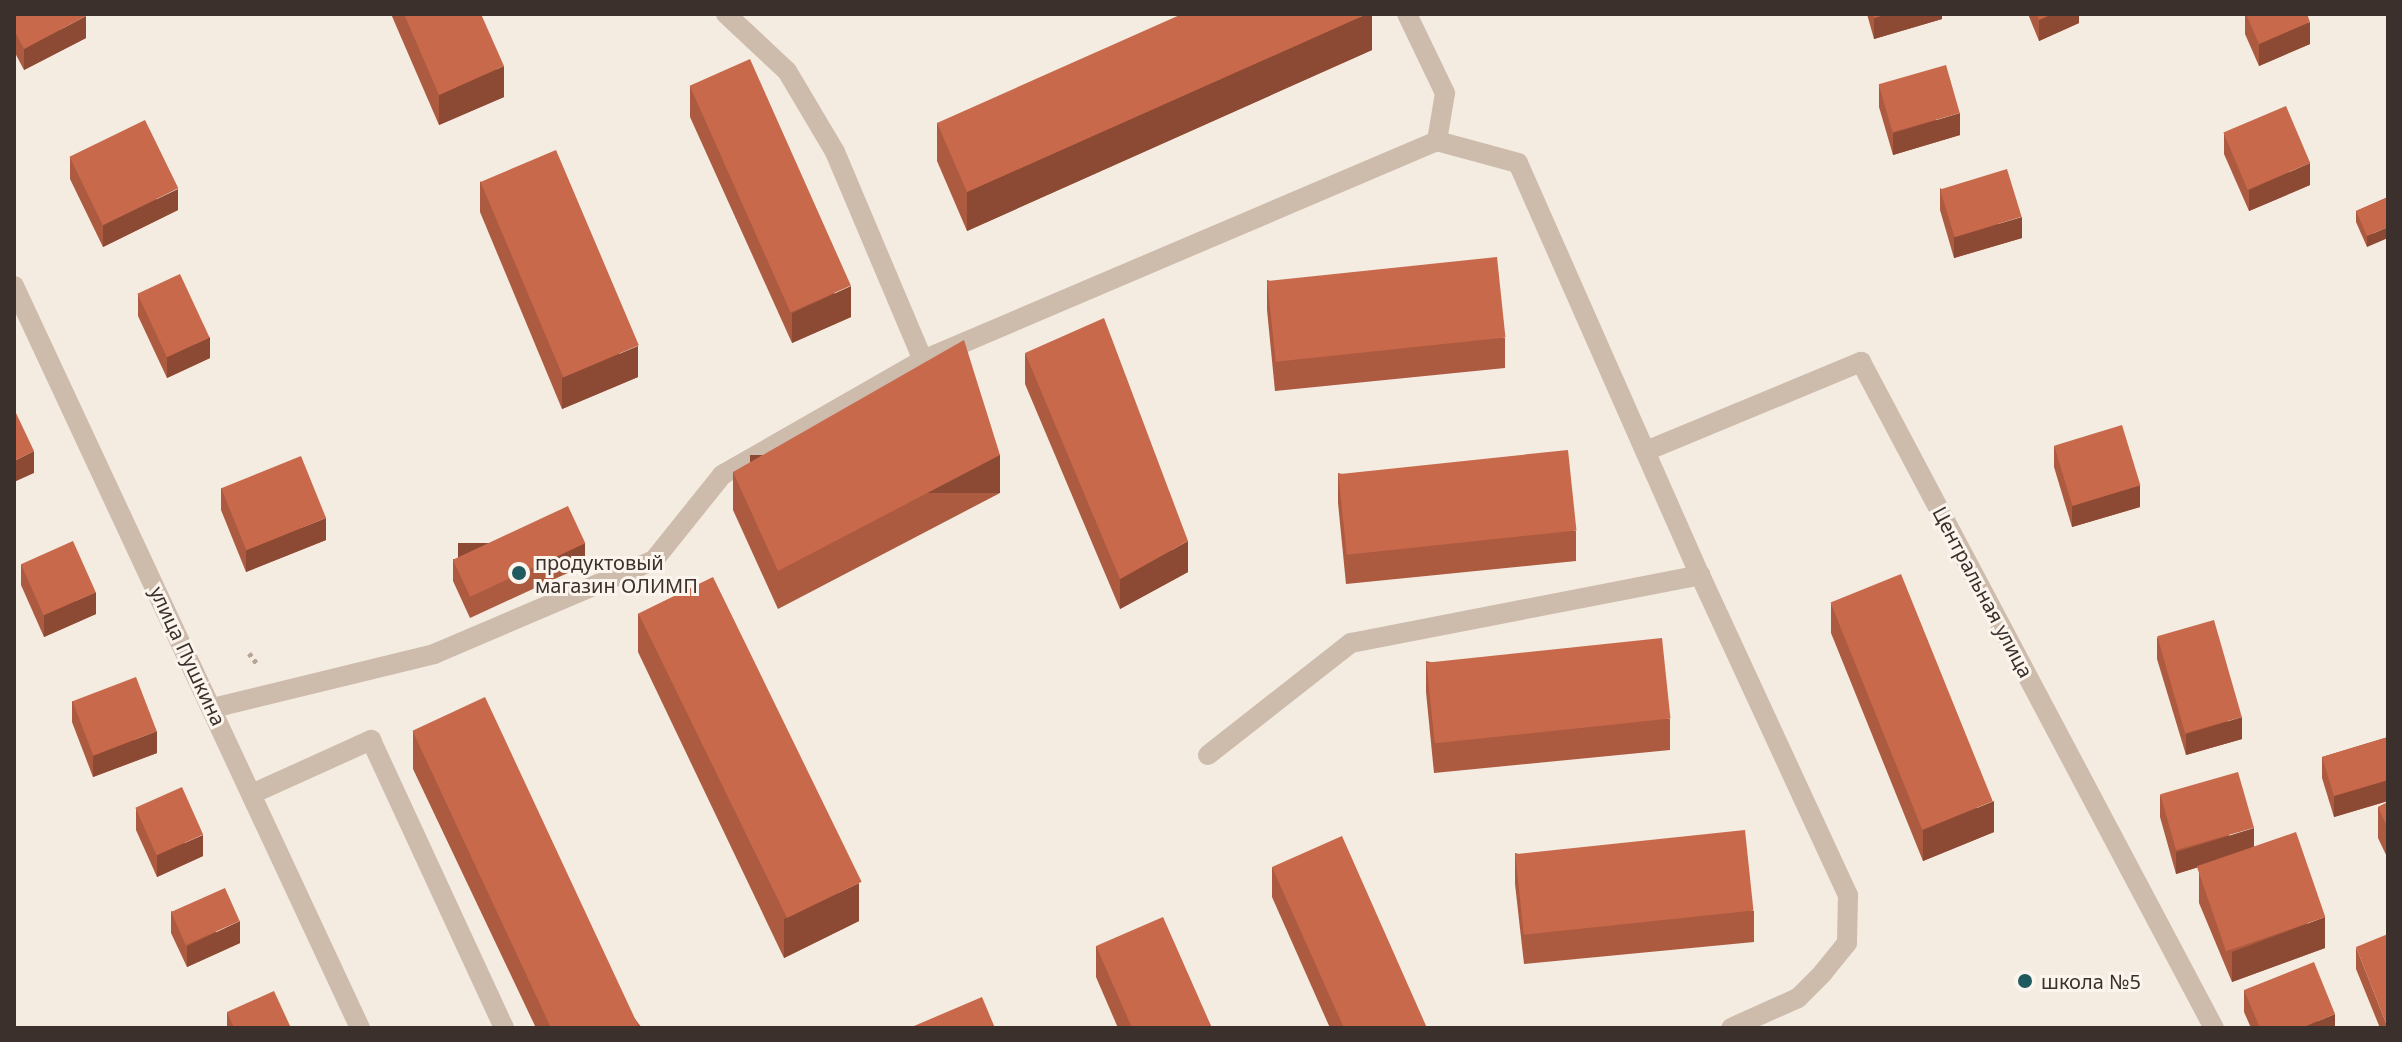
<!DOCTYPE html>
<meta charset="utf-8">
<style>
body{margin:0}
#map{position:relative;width:2402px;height:1042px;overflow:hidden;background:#f4ebe1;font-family:"Noto Sans",sans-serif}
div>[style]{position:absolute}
.path>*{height:5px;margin-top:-2.5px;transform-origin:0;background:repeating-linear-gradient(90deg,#b9a596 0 4px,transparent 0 8px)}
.minor>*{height:20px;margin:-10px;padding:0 10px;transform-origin:10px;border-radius:10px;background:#cdbbac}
.wall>*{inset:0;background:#ac5a40}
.shaded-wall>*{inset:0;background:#8c4a34;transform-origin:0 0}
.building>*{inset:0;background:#c8694b;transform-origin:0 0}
.dots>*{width:22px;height:22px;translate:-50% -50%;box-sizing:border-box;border:4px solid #fbf5ee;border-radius:50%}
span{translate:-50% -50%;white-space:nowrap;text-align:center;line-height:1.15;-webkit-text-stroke:6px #fbf5ee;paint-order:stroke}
.poi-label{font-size:20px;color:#3b302b}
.left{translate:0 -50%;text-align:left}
.street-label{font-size:20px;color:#3b302b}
.frame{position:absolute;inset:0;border:16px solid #3b302b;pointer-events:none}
</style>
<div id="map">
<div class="path">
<div style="left:249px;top:653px;width:15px;rotate:53deg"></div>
</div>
<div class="minor">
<div style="left:726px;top:14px;width:83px;rotate:43.1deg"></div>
<div style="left:787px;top:71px;width:94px;rotate:59.3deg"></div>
<div style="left:835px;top:152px;width:226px;rotate:67.1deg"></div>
<div style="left:1407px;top:14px;width:88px;rotate:64.3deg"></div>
<div style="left:1445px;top:93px;width:49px;rotate:99.5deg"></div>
<div style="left:14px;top:286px;width:819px;rotate:65deg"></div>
<div style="left:1646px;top:451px;width:233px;rotate:-22.5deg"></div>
<div style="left:1861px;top:362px;width:754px;rotate:62.08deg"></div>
<div style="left:213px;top:708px;width:228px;rotate:-13.7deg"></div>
<div style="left:434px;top:654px;width:239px;rotate:-23.1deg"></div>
<div style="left:654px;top:560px;width:109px;rotate:-51.3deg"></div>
<div style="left:722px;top:475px;width:232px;rotate:-29.8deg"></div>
<div style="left:923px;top:360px;width:559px;rotate:-23.08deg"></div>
<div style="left:1437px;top:141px;width:84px;rotate:15.2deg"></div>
<div style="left:1518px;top:163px;width:450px;rotate:66.2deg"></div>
<div style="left:1700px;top:575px;width:353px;rotate:65.2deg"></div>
<div style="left:1848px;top:895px;width:48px;rotate:91.2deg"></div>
<div style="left:1847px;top:943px;width:38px;rotate:129deg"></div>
<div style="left:1823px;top:973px;width:35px;rotate:135deg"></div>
<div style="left:1798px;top:998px;width:73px;rotate:155.9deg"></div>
<div style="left:1208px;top:755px;width:182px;rotate:-38.1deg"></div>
<div style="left:1351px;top:643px;width:356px;rotate:-11deg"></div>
<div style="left:252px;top:794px;width:131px;rotate:-24.4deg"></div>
<div style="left:371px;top:740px;width:317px;rotate:65.2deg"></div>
</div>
<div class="wall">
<div style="clip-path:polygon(14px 14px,86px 38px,24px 70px,14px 51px)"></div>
<div style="clip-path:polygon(391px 14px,481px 14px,504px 97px,439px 125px)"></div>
<div style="clip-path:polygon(1372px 14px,1372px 50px,967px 231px,937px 161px,937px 123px)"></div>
<div style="clip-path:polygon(1867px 14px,1942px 14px,1942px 19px,1874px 39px)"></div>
<div style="clip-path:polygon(2028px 14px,2079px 14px,2079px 23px,2039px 41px)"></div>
<div style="clip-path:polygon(2245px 14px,2307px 14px,2310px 44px,2259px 66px,2245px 34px)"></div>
<div style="clip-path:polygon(1879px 85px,1960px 135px,1893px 155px,1879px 107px)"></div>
<div style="clip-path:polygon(690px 86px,851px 317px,792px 343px,690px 117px)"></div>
<div style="clip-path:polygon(2224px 133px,2310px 185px,2249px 211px,2224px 154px)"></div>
<div style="clip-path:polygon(70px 157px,178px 210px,103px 247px,70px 179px)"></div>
<div style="clip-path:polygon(480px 181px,638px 377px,562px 409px,480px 212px)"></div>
<div style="clip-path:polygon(1940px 188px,2022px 238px,1954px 258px,1940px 210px)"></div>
<div style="clip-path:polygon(2388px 197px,2367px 247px,2356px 222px,2356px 211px)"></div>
<div style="clip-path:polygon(1267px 280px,1505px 338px,1505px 368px,1275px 391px,1267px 310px)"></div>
<div style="clip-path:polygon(138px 294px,210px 358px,167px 378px,138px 316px)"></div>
<div style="clip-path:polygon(1025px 353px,1188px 572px,1120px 609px,1025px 384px)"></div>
<div style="clip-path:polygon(2054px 446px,2140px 507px,2072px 527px,2054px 467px)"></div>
<div style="clip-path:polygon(733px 472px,1000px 493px,778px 609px,733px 510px)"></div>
<div style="clip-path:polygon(1338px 473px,1576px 531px,1576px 561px,1346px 584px,1338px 503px)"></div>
<div style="clip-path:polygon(221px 488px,326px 540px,246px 572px,221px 510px)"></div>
<div style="clip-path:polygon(453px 559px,585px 565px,470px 618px,453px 581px)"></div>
<div style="clip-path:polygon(21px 564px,96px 614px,44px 637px,21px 585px)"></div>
<div style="clip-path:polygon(1831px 603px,1994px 832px,1923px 861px,1831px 633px)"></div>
<div style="clip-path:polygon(638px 613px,859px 921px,784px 958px,638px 652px)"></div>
<div style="clip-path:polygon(2157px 637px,2242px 739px,2186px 755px,2157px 659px)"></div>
<div style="clip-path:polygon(1426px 661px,1670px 719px,1670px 750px,1434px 773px,1426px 692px)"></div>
<div style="clip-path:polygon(72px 701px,157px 753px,93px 777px,72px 722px)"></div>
<div style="clip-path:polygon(413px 731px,642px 1028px,536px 1028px,413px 769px)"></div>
<div style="clip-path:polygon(2388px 737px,2388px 801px,2334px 817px,2322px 778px,2322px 757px)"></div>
<div style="clip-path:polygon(2160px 795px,2254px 850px,2325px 948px,2232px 982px,2199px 903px,2199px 872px,2250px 851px,2176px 874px,2160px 817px)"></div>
<div style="clip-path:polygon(2388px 802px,2388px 859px,2378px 838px,2378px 807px)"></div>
<div style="clip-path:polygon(136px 809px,203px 856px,157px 877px,136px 830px)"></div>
<div style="clip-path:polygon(1515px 853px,1754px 911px,1754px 942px,1524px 964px,1515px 884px)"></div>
<div style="clip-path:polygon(1272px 867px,1427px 1028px,1330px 1028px,1272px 897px)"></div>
<div style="clip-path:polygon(171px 911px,240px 943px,187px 967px,171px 933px)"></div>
<div style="clip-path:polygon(1096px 946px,1212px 1028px,1118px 1028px,1096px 977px)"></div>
<div style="clip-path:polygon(2356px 947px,2388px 1028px,2380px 1028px,2356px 969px)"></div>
<div style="clip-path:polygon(2244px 990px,2335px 1028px,2251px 1028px,2244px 1012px)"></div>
<div style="clip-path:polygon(227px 1012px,291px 1028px,227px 1028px)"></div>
</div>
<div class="shaded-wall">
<div style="clip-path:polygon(1367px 14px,1372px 14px,1372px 50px,967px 231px,967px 192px)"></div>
<div style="clip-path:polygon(1887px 14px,1942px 14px,1942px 19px,1874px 39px,1874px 18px)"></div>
<div style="clip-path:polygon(2052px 14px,2079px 14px,2079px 23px,2039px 41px,2039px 20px)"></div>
<div style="clip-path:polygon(86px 16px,86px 38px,24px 70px,24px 49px)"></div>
<div style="clip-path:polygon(2310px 22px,2310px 44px,2259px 66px,2259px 44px)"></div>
<div style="clip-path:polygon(504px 66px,504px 97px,439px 125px,439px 95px)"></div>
<div style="clip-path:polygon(1960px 113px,1960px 135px,1893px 155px,1893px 133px)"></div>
<div style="clip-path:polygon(2310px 163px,2310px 185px,2249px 211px,2249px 190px)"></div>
<div style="clip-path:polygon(178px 189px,178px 210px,103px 247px,103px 225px)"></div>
<div style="clip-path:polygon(2022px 217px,2022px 238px,1954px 258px,1954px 237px)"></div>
<div style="clip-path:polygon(2388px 227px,2388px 238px,2367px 247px,2367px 236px)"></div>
<div style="clip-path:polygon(851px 286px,851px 317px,792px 343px,792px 313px)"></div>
<div style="clip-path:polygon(210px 337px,210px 358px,167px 378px,167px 357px)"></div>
<div style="clip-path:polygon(638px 346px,638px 377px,562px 409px,562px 378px)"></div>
<div style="clip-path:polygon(34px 451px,34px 473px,14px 482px,14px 461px)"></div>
<div style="left:1000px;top:455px;width:38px;height:250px;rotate:90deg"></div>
<div style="clip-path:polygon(2140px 485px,2140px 507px,2072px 527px,2072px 505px)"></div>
<div style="clip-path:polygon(326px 518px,326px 540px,246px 572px,246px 550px)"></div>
<div style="clip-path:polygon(1188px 541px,1188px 572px,1120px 609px,1120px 579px)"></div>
<div style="left:585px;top:543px;width:22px;height:127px;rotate:90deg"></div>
<div style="clip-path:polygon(96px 592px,96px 614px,44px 637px,44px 615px)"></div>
<div style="clip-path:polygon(2242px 717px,2242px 739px,2186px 755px,2186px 734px)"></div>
<div style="clip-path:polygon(157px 731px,157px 753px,93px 777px,93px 756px)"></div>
<div style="clip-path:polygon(2388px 780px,2388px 801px,2334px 817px,2334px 796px)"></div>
<div style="clip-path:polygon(1994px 801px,1994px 832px,1923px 861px,1923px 830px)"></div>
<div style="clip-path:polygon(2254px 828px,2254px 850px,2176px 874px,2176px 852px)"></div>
<div style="clip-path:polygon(203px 835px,203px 856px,157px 877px,157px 855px)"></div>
<div style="clip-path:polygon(859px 883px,859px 921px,784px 958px,784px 919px)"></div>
<div style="clip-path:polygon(2325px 917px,2325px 948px,2232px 982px,2232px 952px)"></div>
<div style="clip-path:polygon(240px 921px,240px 943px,187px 967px,187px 946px)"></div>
<div style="clip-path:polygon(2335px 1014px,2335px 1028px,2301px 1028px)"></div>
</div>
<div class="building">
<div style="clip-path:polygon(14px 14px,85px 14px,86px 16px,24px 49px,14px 30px)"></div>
<div style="clip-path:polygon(404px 14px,481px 14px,504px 66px,439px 95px)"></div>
<div style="clip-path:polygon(1182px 14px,1367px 14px,967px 192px,937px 123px)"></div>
<div style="clip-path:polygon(1873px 14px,1887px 14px,1874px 18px)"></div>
<div style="clip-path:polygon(2037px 14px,2052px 14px,2039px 20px)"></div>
<div style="clip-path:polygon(2246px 14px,2307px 14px,2310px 22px,2259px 44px)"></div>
<div style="left:750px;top:59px;width:248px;height:66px;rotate:66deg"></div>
<div style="left:1946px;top:65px;width:50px;height:70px;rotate:74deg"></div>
<div style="left:2286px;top:106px;width:62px;height:68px;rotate:67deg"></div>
<div style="left:145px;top:120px;width:76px;height:84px;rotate:64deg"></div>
<div style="left:556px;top:150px;width:212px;height:82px;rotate:67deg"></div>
<div style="left:2007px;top:169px;width:50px;height:70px;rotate:73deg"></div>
<div style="clip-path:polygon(2388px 197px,2388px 227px,2367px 236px,2356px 211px)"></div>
<div style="left:1497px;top:257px;width:81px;height:231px;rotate:84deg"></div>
<div style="left:180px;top:274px;width:70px;height:47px;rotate:65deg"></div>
<div style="clip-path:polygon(1104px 318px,1188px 541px,1120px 579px,1025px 353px)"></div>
<div style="clip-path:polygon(964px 340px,1000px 455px,778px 571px,733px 472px)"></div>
<div style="clip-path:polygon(16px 413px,34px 451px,14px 461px,14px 414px)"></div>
<div style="left:2122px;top:425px;width:63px;height:71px;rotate:73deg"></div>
<div style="left:1568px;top:450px;width:81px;height:231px;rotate:84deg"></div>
<div style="left:301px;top:456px;width:67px;height:86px;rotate:68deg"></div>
<div style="left:568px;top:506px;width:41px;height:127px;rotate:65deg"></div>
<div style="left:73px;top:541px;width:56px;height:57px;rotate:66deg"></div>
<div style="left:1901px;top:574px;width:245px;height:76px;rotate:68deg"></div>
<div style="left:713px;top:577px;width:339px;height:83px;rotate:64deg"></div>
<div style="left:2214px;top:620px;width:101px;height:59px;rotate:74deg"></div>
<div style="left:1662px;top:638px;width:81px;height:237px;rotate:84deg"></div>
<div style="left:136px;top:677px;width:58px;height:68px;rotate:69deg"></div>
<div style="left:485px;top:697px;width:366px;height:80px;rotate:65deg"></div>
<div style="clip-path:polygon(2388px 737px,2388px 780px,2334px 796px,2322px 757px)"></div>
<div style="left:2238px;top:772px;width:58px;height:81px;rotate:74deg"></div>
<div style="left:182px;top:787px;width:52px;height:51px;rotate:66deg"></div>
<div style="clip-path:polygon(2388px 802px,2388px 829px,2378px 807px)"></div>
<div style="left:1745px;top:830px;width:81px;height:231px;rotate:84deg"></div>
<div style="left:2296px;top:832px;width:90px;height:105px;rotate:71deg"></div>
<div style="clip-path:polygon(1342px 836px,1427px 1028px,1344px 1028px,1272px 867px)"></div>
<div style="left:225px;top:888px;width:36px;height:59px;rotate:66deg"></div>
<div style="clip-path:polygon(1163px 917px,1212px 1028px,1132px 1028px,1096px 946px)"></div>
<div style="clip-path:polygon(2388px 934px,2388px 1023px,2386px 1023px,2356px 947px)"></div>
<div style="clip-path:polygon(2314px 962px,2335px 1014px,2301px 1028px,2260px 1028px,2244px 990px)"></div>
<div style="clip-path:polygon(274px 991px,291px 1028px,234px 1028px,227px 1012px)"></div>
<div style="clip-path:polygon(982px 997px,995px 1028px,915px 1028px,914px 1026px)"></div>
</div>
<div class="dots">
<div style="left:519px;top:573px;background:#1f5a5e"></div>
<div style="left:2025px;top:981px;background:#1f5a5e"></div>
</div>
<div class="poi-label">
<span class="left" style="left:535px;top:574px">продуктовый<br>магазин ОЛИМП</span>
<span class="left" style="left:2041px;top:981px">школа №5</span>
</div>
<div class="street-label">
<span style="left:1983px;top:592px;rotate:62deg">Центральная улица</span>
<span style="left:188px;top:656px;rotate:65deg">улица Пушкина</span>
</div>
<div class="frame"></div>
</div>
